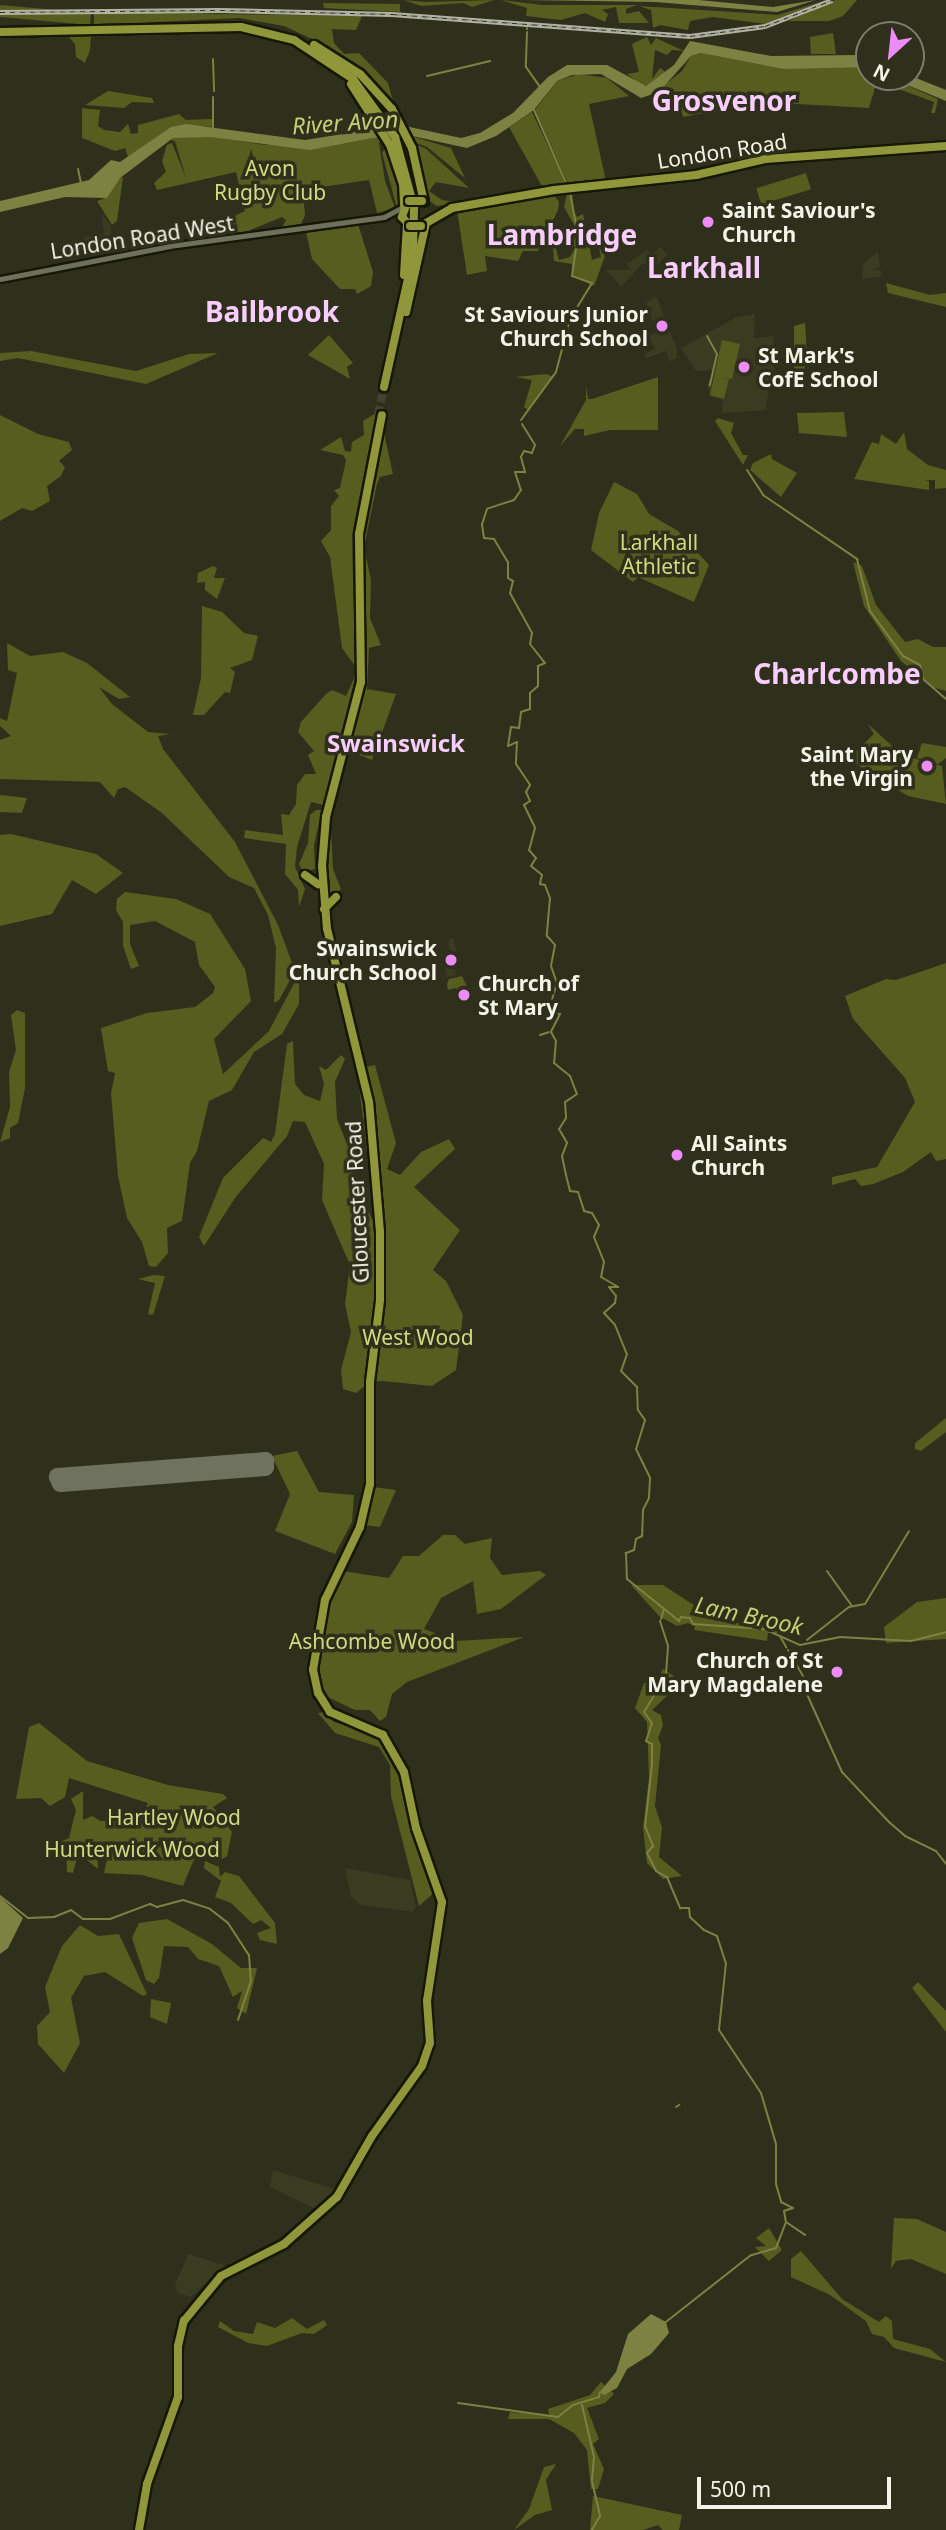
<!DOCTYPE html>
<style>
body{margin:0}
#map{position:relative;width:946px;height:2530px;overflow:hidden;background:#2e301c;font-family:"Noto Sans",sans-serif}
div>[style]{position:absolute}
.built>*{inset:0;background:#3a3c22}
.green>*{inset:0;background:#575c1f;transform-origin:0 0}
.water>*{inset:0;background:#7d8243}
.stream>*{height:2px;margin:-1px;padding:0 1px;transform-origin:1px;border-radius:1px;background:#7d8243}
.runway>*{height:18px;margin:-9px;padding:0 9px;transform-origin:9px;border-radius:9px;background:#707260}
.highway-tunnel>*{height:8px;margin-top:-4px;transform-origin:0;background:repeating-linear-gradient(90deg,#424430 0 8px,transparent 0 12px)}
.roads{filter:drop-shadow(2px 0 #161805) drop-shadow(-2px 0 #161805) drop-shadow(0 2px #161805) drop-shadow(0 -2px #161805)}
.secondary>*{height:5px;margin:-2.5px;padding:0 2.5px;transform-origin:2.5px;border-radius:2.5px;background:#6d705a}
.highway>*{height:8px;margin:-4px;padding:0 4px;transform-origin:4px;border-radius:4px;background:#90973b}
.rail>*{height:4.5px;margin-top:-2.25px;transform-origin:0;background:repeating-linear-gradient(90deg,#2e301c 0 5px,#b1b3a4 0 10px);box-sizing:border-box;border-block:2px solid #b1b3a4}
.bridges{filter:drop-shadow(2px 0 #161805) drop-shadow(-2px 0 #161805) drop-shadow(0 2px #161805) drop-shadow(0 -2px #161805)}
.highway-bridge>*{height:8px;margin:-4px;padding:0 4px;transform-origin:4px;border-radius:4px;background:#90973b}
.dots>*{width:19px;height:19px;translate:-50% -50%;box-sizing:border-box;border:4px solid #2e301c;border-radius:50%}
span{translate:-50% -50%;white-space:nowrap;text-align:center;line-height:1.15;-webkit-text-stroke:7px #2e301c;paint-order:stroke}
.street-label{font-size:21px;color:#f2f4e7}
.park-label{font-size:21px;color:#d2da7f}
.poi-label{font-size:21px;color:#f2f4e7;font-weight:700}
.left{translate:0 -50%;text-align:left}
.right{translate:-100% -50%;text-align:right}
.water-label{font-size:23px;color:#c6ce73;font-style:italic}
.quarter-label{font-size:24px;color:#f9cdfe;font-weight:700}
.district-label{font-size:28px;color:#f9cdfe;font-weight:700}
.north{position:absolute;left:855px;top:21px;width:70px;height:70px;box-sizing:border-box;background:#2e301c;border:2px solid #7c7e6d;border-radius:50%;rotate:207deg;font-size:19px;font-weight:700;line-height:28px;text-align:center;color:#f2f4e7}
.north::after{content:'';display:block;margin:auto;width:24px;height:32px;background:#ed8cf9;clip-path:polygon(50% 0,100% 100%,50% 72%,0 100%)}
.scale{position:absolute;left:697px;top:2477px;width:194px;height:32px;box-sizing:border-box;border:4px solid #f2f4e7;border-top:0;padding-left:9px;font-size:21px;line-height:24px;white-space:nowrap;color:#f2f4e7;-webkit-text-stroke:5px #2e301c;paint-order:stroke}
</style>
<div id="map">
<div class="built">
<div style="clip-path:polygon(102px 215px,110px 224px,113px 243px,85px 245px,84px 237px,104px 235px)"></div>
<div style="clip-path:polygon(660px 247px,667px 254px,653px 270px,643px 263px,621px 287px,606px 270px,630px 270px,627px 264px,647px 250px,652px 255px)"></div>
<div style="clip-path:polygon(878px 252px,880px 267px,871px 271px,880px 270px,883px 276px,862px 279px,863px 264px)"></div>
<div style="clip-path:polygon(656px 296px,677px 349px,677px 358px,669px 361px,666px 351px,646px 358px,644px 354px,655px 349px,649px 336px,657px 332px,646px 303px)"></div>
<div style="clip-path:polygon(755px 314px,754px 338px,773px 336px,775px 387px,768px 391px,766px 410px,722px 413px,723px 400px,711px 397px,707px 386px,714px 370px,696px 371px,681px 348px,737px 317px)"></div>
<div style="clip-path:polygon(453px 938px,460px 965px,454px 967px,456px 975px,447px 977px,442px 956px,451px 954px,448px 940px)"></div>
<div style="clip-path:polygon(345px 1868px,410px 1880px,416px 1907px,413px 1912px,361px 1905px,351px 1897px)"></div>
<div style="clip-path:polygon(273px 2170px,337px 2190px,318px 2210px,270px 2187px)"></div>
<div style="clip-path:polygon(188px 2254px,227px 2266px,191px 2297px,178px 2293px,175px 2285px)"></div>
</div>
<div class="green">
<div style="clip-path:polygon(404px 0,425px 2px,494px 0,472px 7px,463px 3px,421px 6px)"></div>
<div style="clip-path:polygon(501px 0,542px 5px,637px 5px,626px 9px,626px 14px,639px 11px,649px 23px,619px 23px,616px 7px,602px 10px,608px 14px,605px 22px,585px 13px,561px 20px,526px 16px,527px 8px)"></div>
<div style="clip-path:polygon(826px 0,766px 24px,713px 17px,690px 21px,688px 30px,660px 25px,653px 28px,651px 10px,639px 6px,778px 15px)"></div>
<div style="clip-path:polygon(835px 0,857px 0,843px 16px,829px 21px,788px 21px)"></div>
<div style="clip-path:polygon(323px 3px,400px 4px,400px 12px,324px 8px)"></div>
<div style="clip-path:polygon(94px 12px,362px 16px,356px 30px,332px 29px,334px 43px,344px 54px,359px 53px,388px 83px,393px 101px,391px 104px,331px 48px,284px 26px,239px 18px,94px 25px)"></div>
<div style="left:91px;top:13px;width:12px;height:91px;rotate:95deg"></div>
<div style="clip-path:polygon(833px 33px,836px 54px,811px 54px,810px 37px)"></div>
<div style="clip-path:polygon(91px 35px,90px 50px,85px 63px,76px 57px,75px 44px,68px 36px)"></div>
<div style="clip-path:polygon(647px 37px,651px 45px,656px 38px,684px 51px,672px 50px,667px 55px,655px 50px,652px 79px,660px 68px,667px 73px,654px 84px,643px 86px,627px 74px,639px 72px,632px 44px)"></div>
<div style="clip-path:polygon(702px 53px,783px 69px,863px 64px,869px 68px,869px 77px,888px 77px,938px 99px,935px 113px,931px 113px,934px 102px,877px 81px,869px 108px,760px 102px,683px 117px,678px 97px,652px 101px,652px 95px,682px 71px,691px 56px)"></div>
<div style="clip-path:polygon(579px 74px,607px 78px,629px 96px,589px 104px,606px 181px,569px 186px,535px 110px,557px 81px)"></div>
<div style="clip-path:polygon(108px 91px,152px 98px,154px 103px,132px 102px,124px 108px,85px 105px)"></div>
<div style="clip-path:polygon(82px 108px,100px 110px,98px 126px,104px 130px,120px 132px,128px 124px,131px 134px,138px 133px,138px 125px,179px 114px,186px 120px,212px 119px,212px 127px,187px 125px,128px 157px,125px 148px,115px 151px,82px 138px)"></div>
<div style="clip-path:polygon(532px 112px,560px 171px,566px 186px,543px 188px,509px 127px)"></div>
<div style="clip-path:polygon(195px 134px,266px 145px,378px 134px,383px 139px,379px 143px,385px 181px,395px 208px,377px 213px,369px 180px,315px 188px,303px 192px,305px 215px,300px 227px,281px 229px,286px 220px,282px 217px,236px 236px,231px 234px,228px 219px,245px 211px,236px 172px,157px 190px,154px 183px,166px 172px,162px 161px,167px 145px,172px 143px,186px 178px,175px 141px,168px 139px)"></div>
<div style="clip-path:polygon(411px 136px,451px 148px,465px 178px,427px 147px,413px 142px)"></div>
<div style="clip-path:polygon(414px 144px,425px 148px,469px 188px,436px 182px,429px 191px,442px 200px,461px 203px,437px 206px,428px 200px)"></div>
<div style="clip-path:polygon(388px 145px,401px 184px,397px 208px,382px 153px)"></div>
<div style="left:806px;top:173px;width:17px;height:52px;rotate:73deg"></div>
<div style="clip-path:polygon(123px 177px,117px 221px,112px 225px,97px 201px,108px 197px,116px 180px)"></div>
<div style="clip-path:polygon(572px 191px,574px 211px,577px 217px,583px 214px,592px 260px,601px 257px,599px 248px,605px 256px,594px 286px,572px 276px,572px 264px,554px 261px,552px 234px,559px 260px,570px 257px,575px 248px,573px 242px,578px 232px,564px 207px,567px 194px)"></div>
<div style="clip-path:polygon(553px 194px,559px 202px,558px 210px,538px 251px,523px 251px,518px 261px,485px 256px,487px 271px,467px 275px,457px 210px)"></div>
<div style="clip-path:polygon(358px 224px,373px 272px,371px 286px,357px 294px,355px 289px,340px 289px,312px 259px,306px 232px)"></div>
<div style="clip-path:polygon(886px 283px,930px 295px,946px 293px,946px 307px,888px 293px)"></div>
<div style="clip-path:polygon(805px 323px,807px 354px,827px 353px,823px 360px,807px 360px,801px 382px,794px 381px,794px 326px)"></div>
<div style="clip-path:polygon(329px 335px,353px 363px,347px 367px,350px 379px,308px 355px)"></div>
<div style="clip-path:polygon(722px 340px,740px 344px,732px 379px,722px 377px,729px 379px,724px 399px,710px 395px)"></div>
<div style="clip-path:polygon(31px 351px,136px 371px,189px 354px,218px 353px,146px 384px,18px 358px,0 361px,0 353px)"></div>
<div style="clip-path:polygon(547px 374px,553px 377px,528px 410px,524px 407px,532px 380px,515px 377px)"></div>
<div style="clip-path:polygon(658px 377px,658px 430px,610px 430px,584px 436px,584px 429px,575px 429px,560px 446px,586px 400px,586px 386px,588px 399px,592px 399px)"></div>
<div style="clip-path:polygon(844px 412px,847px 437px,799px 433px,797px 413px)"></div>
<div style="clip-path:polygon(376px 413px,352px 535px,355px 666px,342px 648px,330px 557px,321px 541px,331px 530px,331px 506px,339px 496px,334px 490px,340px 488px,346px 460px,343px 455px,320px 450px,341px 437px,345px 451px,351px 452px,352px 442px,364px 435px,363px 421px)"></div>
<div style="clip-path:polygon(0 415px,38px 434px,69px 442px,72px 450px,59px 461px,65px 467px,61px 476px,47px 486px,50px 501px,32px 511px,22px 508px,0 521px)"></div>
<div style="clip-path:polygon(718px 418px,734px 423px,731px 433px,743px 455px,748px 455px,743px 465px,715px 421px)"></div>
<div style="clip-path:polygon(383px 428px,393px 474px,380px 477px,377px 484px,364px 547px,371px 580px,370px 618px,381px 645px,369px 648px,367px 689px,396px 694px,372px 760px,347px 750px,362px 692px,361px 537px)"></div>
<div style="clip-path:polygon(904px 432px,907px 449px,928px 465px,946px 470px,946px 488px,935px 489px,935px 480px,925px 480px,929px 481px,929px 490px,854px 479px,872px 442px,879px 444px,881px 434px,896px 444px)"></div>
<div style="clip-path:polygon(771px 454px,772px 459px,797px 473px,781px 497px,750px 470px,753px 463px)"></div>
<div style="clip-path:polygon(614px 482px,637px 494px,649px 514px,678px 531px,709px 565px,694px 602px,638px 577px,633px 582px,591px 550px,599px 513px)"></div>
<div style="clip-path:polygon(853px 562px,862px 566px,876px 605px,905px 642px,918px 639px,933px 647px,946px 647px,946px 691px,932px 687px,901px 661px,864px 606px)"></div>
<div style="clip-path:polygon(213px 566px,217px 568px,214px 578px,225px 578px,217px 599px,205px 590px,205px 582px,197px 583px,198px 573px)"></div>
<div style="clip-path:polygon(202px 606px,222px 612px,244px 633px,258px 636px,252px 660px,230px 668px,235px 672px,230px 693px,225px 692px,204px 715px,193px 715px,201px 678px)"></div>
<div style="clip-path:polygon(7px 643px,30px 656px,63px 652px,87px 663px,130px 697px,119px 699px,99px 687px,112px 704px,148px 732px,170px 734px,158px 736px,163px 749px,235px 842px,278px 925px,295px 971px,279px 1000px,274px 1003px,276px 948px,268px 915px,254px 888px,229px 877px,162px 813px,125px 787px,118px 789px,114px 798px,100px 782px,0 779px,0 740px,11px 736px,0 726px,0 718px,7px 721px,17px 673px,8px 670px)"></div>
<div style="clip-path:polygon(355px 676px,346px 726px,323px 805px,311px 802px,297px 847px,295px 867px,305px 889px,299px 907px,298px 890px,285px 874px,286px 844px,244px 838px,245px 830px,283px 835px,281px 814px,289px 815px,296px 804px,297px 785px,305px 774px,316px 774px,308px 755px,314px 751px,298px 732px,301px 722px,326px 694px,332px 690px,346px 696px)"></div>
<div style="clip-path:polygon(868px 724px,902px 755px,942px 766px,946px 804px,908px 796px,848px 759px,874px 734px)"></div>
<div style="clip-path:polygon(922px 743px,946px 747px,946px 758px,938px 764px,917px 758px)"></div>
<div style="clip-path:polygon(0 795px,27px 798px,22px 813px,0 812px)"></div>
<div style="clip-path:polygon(316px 810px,322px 810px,314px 845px,315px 869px,303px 872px,299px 864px,308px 843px,310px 815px)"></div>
<div style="clip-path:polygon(330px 812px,333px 869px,341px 889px,335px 896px,330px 894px,325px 866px)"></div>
<div style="clip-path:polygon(11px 834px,96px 854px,123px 873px,96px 894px,72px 880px,52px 914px,0 926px,0 835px)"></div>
<div style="clip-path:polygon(125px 892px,176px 899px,210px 914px,245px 969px,251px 1001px,214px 1039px,223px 1074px,269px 1031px,299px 974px,299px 1004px,282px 1034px,254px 1052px,232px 1090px,209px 1101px,197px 1151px,190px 1163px,182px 1221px,167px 1228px,168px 1253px,156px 1267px,149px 1266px,142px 1242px,127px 1218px,118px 1176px,111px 1093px,115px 1073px,108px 1071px,101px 1028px,147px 1013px,195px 1007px,213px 993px,215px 987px,199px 965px,195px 942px,155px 921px,130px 925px,130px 944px,139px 966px,131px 969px,123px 946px,123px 922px,116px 910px,117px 899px)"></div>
<div style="clip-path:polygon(946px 963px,946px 1159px,936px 1161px,931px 1152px,903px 1172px,873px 1184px,861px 1186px,855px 1179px,832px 1185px,832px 1177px,877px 1167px,915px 1102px,905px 1078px,853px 1019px,845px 996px,886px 979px,896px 980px)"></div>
<div style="clip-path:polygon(462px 976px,470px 993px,467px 1000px,455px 988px,448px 990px,447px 984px,449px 979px)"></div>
<div style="clip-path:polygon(17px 1010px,25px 1013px,25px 1088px,18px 1123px,10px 1128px,10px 1138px,0 1142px,10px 1107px,9px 1072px,16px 1050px,11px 1015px)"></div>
<div style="clip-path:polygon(293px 1041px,295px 1084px,304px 1095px,320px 1101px,324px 1084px,319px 1066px,326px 1070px,341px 1055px,345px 1059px,335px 1082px,337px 1119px,351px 1154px,348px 1164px,376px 1228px,357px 1069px,375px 1065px,396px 1143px,387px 1169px,400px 1175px,421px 1152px,449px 1139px,455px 1149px,414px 1187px,460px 1230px,433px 1270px,446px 1281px,463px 1315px,456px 1370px,432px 1386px,382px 1381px,370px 1382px,356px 1393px,343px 1389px,341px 1370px,351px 1332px,345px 1304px,350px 1265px,322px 1200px,324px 1164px,305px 1122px,293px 1121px,287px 1136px,235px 1198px,204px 1246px,199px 1237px,223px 1178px,263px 1138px,271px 1142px,275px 1134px,287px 1044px)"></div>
<div style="clip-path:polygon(154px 1275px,165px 1276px,153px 1315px,148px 1314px,155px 1283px,138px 1279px)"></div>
<div style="clip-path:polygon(946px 1418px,946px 1432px,921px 1451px,915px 1449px,915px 1443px)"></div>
<div style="clip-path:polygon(297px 1451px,319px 1492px,354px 1495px,352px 1522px,335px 1554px,275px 1531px,290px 1494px,272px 1456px)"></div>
<div style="clip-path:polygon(373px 1487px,396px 1490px,380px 1527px,364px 1525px)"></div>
<div style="clip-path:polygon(443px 1535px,455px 1535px,465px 1544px,492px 1538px,490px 1558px,502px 1575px,540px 1571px,546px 1575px,501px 1609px,477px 1614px,473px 1581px,441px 1598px,424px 1629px,456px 1641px,524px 1637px,407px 1682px,392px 1694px,386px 1717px,380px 1721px,370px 1710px,355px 1710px,325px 1696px,317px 1662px,330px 1593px,342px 1571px,389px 1578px,403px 1556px,419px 1556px)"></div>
<div style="clip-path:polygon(631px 1585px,663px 1585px,706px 1613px,759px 1630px,767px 1619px,778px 1633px,768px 1633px,767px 1641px,694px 1630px,695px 1626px,688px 1623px,677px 1626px,659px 1616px)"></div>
<div style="clip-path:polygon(946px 1598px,946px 1639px,886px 1643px,884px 1627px,917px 1602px)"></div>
<div style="clip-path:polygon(663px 1669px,674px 1676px,670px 1693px,652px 1710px,661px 1715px,663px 1726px,658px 1738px,661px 1745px,655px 1806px,662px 1828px,659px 1857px,682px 1876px,663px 1879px,647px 1863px,643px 1828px,649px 1778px,647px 1722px,635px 1708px,644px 1683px,656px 1684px)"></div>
<div style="clip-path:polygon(325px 1712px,334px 1722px,382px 1737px,399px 1763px,437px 1890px,419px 1906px,391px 1796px,390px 1765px,379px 1747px,335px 1733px,318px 1713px)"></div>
<div style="clip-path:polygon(39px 1723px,87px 1761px,168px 1785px,223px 1794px,227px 1798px,213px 1807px,232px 1832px,227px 1856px,219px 1861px,199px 1847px,183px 1886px,142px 1875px,104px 1873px,109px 1851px,97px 1854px,98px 1869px,84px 1858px,77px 1858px,73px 1873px,67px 1872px,66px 1850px,60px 1842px,69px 1838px,76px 1810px,71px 1799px,83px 1791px,83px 1820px,92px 1816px,101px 1821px,140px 1820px,148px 1803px,69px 1778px,65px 1797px,50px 1806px,41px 1798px,16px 1799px,29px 1727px)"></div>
<div style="clip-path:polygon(205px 1861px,219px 1867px,220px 1877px,225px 1872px,239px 1876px,275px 1923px,277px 1944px,260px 1940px,257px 1933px,271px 1928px,261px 1920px,253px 1924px,231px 1903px,215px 1897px,221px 1881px,204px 1868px)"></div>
<div style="clip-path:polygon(167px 1919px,212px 1944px,241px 1968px,257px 1968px,246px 2014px,237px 2008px,242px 1991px,233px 1997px,219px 1966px,198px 1959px,188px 1947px,164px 1946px,159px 1978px,154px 1984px,146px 1980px,132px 1938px,139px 1923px)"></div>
<div style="clip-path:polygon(80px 1925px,98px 1936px,119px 1934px,147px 1994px,143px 1996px,105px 1972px,84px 1976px,71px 1998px,80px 2043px,64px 2073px,38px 2044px,37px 2026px,50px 2012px,45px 1987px,62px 1946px)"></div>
<div style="clip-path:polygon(918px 1982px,946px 2011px,946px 2032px,912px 1988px)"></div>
<div style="clip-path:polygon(151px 1999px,171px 2003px,167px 2024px,150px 2017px)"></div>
<div style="clip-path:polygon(894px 2218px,917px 2219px,946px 2232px,946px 2274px,911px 2259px,896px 2261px,891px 2269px)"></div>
<div style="clip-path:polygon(769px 2228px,782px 2250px,769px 2261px,755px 2247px,766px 2246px,756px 2238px)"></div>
<div style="clip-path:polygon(801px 2251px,842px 2299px,879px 2322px,886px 2316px,892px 2321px,893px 2339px,930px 2349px,946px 2362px,894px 2348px,884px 2337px,872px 2334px,866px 2321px,830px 2295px,791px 2277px,791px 2259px)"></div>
<div style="clip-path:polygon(292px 2318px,307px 2329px,324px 2320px,327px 2325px,314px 2334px,302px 2333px,267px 2346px,248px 2343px,218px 2327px,220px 2321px,234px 2331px,253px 2334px,257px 2322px,275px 2328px)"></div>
<div style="clip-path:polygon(601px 2382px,614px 2394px,605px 2403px,587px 2408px,599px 2439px,593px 2444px,604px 2469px,598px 2489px,591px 2489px,587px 2450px,574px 2433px,549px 2419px,508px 2419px,510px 2412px,549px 2415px,548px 2409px,590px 2395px)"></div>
<div style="clip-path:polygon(556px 2464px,546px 2480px,552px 2510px,535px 2515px,514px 2530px,529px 2509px,544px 2467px)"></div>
<div style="clip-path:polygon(593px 2496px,682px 2515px,679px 2530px,663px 2530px,658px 2525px,643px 2530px,590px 2530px)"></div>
</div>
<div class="water">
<div style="clip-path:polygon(524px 0,699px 0,773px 7px,816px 0,777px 12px,655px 2px)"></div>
<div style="clip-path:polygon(690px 41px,771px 56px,858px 55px,869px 58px,869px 67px,783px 69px,701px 53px,691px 56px,659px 92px,641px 98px,601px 74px,572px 75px,557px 81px,534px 110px,496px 136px,467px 148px,412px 136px,372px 138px,310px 150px,210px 137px,173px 138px,120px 178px,107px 198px,65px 197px,0 212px,0 201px,89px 180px,111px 160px,120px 162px,171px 127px,186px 124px,305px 140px,400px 125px,461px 138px,480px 133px,513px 113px,548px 77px,567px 65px,607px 65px,646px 86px,674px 65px)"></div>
<div style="clip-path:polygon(911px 76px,946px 90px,946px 101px,888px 77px)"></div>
<div style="clip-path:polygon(0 1897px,23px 1918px,8px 1948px,0 1954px)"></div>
<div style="clip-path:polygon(651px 2314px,666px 2322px,669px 2333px,651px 2354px,627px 2369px,617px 2388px,604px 2395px,600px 2392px,616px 2372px,628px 2334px)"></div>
</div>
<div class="stream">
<div style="left:527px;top:28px;width:1px;rotate:90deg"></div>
<div style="left:527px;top:32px;width:35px;rotate:92deg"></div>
<div style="left:526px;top:67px;width:24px;rotate:55deg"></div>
<div style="left:213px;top:59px;width:32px;rotate:88deg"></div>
<div style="left:427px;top:76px;width:65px;rotate:-13.4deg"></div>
<div style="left:213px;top:97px;width:31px;rotate:90deg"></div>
<div style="left:534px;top:110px;width:82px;rotate:66.3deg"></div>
<div style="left:78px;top:169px;width:14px;rotate:78deg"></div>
<div style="left:707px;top:336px;width:21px;rotate:61deg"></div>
<div style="left:717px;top:354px;width:32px;rotate:103deg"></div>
<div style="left:521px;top:420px;width:59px;rotate:-53.9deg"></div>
<div style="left:556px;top:372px;width:55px;rotate:-75.2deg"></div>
<div style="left:570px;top:319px;width:42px;rotate:-58.6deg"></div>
<div style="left:592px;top:283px;width:21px;rotate:-161deg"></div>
<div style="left:572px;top:276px;width:41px;rotate:-81.7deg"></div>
<div style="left:578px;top:235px;width:43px;rotate:-100.8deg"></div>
<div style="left:522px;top:424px;width:25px;rotate:58deg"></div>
<div style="left:535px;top:445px;width:9px;rotate:111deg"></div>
<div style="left:532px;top:453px;width:8px;rotate:-166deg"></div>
<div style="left:524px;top:451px;width:7px;rotate:117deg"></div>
<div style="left:521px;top:457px;width:16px;rotate:75deg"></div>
<div style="left:525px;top:472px;width:10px;rotate:180deg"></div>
<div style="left:515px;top:472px;width:19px;rotate:72deg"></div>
<div style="left:521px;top:490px;width:12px;rotate:125deg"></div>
<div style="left:514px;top:500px;width:28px;rotate:162deg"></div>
<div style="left:487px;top:509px;width:16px;rotate:108deg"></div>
<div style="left:482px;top:524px;width:14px;rotate:82deg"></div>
<div style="left:484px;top:538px;width:10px;rotate:6deg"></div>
<div style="left:494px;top:539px;width:27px;rotate:59deg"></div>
<div style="left:508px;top:562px;width:16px;rotate:90deg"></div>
<div style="left:508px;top:578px;width:6px;rotate:31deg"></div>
<div style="left:513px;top:581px;width:12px;rotate:104deg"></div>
<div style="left:510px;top:593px;width:46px;rotate:61.2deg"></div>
<div style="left:532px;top:633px;width:11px;rotate:100deg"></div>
<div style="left:530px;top:644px;width:24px;rotate:52deg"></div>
<div style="left:545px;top:663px;width:8px;rotate:157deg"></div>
<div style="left:538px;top:666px;width:20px;rotate:90deg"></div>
<div style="left:538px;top:686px;width:11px;rotate:139deg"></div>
<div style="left:530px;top:693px;width:16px;rotate:90deg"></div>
<div style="left:530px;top:709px;width:9px;rotate:162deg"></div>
<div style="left:521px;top:712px;width:16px;rotate:97deg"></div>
<div style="left:519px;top:728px;width:8px;rotate:-173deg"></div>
<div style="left:511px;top:727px;width:19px;rotate:99deg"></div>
<div style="left:508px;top:746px;width:10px;rotate:-24deg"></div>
<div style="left:517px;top:742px;width:22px;rotate:93deg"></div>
<div style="left:516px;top:764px;width:25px;rotate:56deg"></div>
<div style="left:530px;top:785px;width:8px;rotate:120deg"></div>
<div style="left:526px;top:792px;width:10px;rotate:66deg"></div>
<div style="left:530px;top:801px;width:7px;rotate:146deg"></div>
<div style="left:524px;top:805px;width:25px;rotate:64deg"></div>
<div style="left:535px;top:828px;width:23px;rotate:105deg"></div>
<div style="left:529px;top:850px;width:11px;rotate:49deg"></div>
<div style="left:536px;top:858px;width:9px;rotate:122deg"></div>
<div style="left:531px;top:866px;width:14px;rotate:39deg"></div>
<div style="left:542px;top:875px;width:9px;rotate:103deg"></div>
<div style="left:540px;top:884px;width:5px;rotate:11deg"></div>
<div style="left:545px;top:885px;width:14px;rotate:69deg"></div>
<div style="left:550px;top:898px;width:38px;rotate:95deg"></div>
<div style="left:547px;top:936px;width:12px;rotate:48deg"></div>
<div style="left:555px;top:945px;width:21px;rotate:101deg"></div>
<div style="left:551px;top:966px;width:18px;rotate:71deg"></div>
<div style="left:557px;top:983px;width:24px;rotate:107deg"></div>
<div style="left:550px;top:1006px;width:8px;rotate:67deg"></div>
<div style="left:553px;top:1013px;width:7px;rotate:8deg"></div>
<div style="left:560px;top:1014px;width:20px;rotate:117deg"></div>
<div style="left:551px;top:1032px;width:10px;rotate:61deg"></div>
<div style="left:556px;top:1041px;width:22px;rotate:95deg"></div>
<div style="left:554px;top:1063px;width:21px;rotate:39deg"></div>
<div style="left:570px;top:1076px;width:19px;rotate:69deg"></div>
<div style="left:577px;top:1094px;width:14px;rotate:146deg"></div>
<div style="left:565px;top:1102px;width:16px;rotate:86deg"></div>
<div style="left:566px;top:1118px;width:13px;rotate:122deg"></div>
<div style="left:559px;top:1129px;width:16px;rotate:60deg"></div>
<div style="left:567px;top:1143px;width:14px;rotate:111deg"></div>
<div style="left:562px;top:1156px;width:19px;rotate:78deg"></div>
<div style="left:566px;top:1175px;width:16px;rotate:76deg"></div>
<div style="left:570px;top:1191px;width:8px;rotate:7deg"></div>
<div style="left:578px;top:1192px;width:20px;rotate:72deg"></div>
<div style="left:584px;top:1211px;width:8px;rotate:14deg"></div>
<div style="left:592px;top:1213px;width:14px;rotate:60deg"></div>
<div style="left:599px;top:1225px;width:13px;rotate:113deg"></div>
<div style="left:594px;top:1237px;width:27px;rotate:68deg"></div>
<div style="left:604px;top:1262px;width:15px;rotate:101deg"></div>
<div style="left:601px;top:1277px;width:20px;rotate:30deg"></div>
<div style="left:618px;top:1287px;width:9px;rotate:180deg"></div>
<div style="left:609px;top:1287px;width:11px;rotate:52deg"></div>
<div style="left:616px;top:1296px;width:7px;rotate:98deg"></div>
<div style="left:615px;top:1303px;width:15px;rotate:138deg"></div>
<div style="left:604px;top:1313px;width:16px;rotate:47deg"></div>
<div style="left:615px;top:1325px;width:31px;rotate:68deg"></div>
<div style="left:627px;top:1354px;width:18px;rotate:109deg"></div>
<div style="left:621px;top:1371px;width:23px;rotate:45deg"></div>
<div style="left:637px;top:1387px;width:23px;rotate:88deg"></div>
<div style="left:638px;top:1410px;width:12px;rotate:55deg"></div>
<div style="left:645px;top:1420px;width:30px;rotate:107deg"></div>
<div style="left:636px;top:1449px;width:32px;rotate:64deg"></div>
<div style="left:650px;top:1478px;width:20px;rotate:93deg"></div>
<div style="left:649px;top:1498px;width:13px;rotate:117deg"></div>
<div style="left:643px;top:1510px;width:26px;rotate:92deg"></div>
<div style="left:642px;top:1536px;width:7px;rotate:153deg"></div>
<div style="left:636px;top:1539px;width:11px;rotate:100deg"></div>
<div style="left:634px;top:1550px;width:9px;rotate:159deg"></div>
<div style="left:626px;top:1553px;width:26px;rotate:88deg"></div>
<div style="left:627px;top:1579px;width:67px;rotate:38.9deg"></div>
<div style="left:679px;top:1621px;width:4px;rotate:-63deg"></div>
<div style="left:681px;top:1617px;width:9px;rotate:6deg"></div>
<div style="left:690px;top:1618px;width:7px;rotate:63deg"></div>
<div style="left:693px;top:1624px;width:71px;rotate:4deg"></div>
<div style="left:764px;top:1629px;width:39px;rotate:24deg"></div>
<div style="left:800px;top:1645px;width:41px;rotate:-11.3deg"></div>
<div style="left:840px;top:1637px;width:71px;rotate:3.2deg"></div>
<div style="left:911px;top:1641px;width:36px;rotate:-14deg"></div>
<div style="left:747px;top:470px;width:30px;rotate:57deg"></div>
<div style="left:763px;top:495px;width:114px;rotate:34.2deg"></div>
<div style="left:857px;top:559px;width:54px;rotate:76deg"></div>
<div style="left:870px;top:611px;width:56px;rotate:53.7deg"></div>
<div style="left:903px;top:656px;width:19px;rotate:28deg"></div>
<div style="left:920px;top:665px;width:14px;rotate:78deg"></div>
<div style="left:923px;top:679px;width:30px;rotate:41deg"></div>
<div style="left:540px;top:1035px;width:9px;rotate:-18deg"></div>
<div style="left:827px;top:1571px;width:43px;rotate:54.5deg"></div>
<div style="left:661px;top:1619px;width:10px;rotate:-73deg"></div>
<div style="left:660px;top:1621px;width:26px;rotate:72deg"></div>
<div style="left:668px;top:1646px;width:30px;rotate:94deg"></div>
<div style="left:666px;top:1676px;width:42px;rotate:121.4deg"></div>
<div style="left:644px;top:1712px;width:14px;rotate:54deg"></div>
<div style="left:652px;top:1723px;width:19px;rotate:108deg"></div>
<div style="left:646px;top:1741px;width:7px;rotate:27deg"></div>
<div style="left:652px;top:1744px;width:21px;rotate:90deg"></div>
<div style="left:652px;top:1765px;width:61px;rotate:96.5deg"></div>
<div style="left:645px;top:1826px;width:22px;rotate:68deg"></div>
<div style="left:653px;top:1846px;width:9px;rotate:131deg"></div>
<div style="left:647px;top:1853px;width:20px;rotate:63deg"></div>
<div style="left:656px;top:1871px;width:13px;rotate:29deg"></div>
<div style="left:667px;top:1877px;width:34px;rotate:67deg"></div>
<div style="left:680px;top:1908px;width:9px"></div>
<div style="left:689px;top:1908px;width:9px;rotate:84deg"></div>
<div style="left:690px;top:1917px;width:19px;rotate:43deg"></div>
<div style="left:704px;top:1930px;width:14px;rotate:25deg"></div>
<div style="left:717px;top:1936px;width:28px;rotate:72deg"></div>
<div style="left:726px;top:1963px;width:67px;rotate:96deg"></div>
<div style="left:719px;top:2030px;width:76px;rotate:56.3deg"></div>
<div style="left:761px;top:2093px;width:53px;rotate:73.6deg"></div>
<div style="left:776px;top:2144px;width:40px;rotate:90deg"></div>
<div style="left:776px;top:2184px;width:19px;rotate:74deg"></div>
<div style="left:781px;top:2202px;width:13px;rotate:27deg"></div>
<div style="left:793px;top:2208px;width:9px;rotate:162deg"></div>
<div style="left:784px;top:2211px;width:11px;rotate:80deg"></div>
<div style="left:786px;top:2222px;width:28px;rotate:111deg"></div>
<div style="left:776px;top:2248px;width:26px;rotate:164deg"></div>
<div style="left:751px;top:2255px;width:108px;rotate:141.8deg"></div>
<div style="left:780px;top:1636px;width:13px;rotate:61deg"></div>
<div style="left:807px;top:1640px;width:53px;rotate:-38.2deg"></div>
<div style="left:849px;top:1607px;width:16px;rotate:-11deg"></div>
<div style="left:865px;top:1604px;width:85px;rotate:-58.9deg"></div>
<div style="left:788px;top:1650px;width:39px;rotate:60deg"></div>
<div style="left:808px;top:1684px;width:8px;rotate:104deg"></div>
<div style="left:806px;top:1692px;width:88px;rotate:65.8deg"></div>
<div style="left:842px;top:1772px;width:69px;rotate:46.8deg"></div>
<div style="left:889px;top:1822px;width:21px;rotate:41deg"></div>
<div style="left:905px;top:1836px;width:34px;rotate:26deg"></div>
<div style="left:936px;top:1851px;width:16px;rotate:52deg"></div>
<div style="left:0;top:1896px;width:36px;rotate:38deg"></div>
<div style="left:28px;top:1918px;width:26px;rotate:-2deg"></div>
<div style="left:54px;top:1917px;width:18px;rotate:-22deg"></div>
<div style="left:71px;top:1910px;width:15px;rotate:37deg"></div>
<div style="left:83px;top:1919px;width:27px"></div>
<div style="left:110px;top:1919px;width:43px;rotate:-20.6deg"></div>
<div style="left:150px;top:1904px;width:8px;rotate:23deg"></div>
<div style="left:157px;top:1907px;width:27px;rotate:-15deg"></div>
<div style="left:183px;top:1900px;width:28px;rotate:18deg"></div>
<div style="left:210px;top:1909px;width:23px;rotate:38deg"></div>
<div style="left:228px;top:1923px;width:38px;rotate:57deg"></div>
<div style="left:249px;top:1955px;width:26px;rotate:86deg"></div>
<div style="left:251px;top:1981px;width:41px;rotate:108.4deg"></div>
<div style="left:676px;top:2107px;width:4px;rotate:-34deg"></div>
<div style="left:786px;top:2222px;width:23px;rotate:34deg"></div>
<div style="left:458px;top:2403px;width:101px;rotate:8deg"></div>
<div style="left:558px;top:2417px;width:19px;rotate:-39deg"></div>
<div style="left:573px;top:2405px;width:27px;rotate:-17deg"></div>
<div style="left:599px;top:2397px;width:5px;rotate:-79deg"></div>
<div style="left:582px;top:2405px;width:53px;rotate:77deg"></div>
<div style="left:594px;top:2457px;width:24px;rotate:95deg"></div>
<div style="left:592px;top:2481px;width:36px;rotate:77deg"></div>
<div style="left:600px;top:2516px;width:16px;rotate:120deg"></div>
</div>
<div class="runway">
<div style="left:265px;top:1461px;width:6px;rotate:90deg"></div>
<div style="left:265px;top:1467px;width:205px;rotate:175.5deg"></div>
<div style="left:61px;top:1483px;width:7px;rotate:-117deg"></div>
<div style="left:58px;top:1477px;width:208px;rotate:-4.4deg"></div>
</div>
<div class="highway-tunnel">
<div style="left:378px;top:414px;width:28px;rotate:-77deg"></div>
</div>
<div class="roads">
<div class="secondary">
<div style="left:0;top:279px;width:172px;rotate:-11deg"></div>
<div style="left:169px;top:246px;width:217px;rotate:-7.7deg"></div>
<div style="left:384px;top:217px;width:21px;rotate:-28deg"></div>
</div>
<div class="highway">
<div style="left:0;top:32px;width:241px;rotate:-1.2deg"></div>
<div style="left:241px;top:27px;width:55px;rotate:13.8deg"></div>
<div style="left:294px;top:40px;width:71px;rotate:33.5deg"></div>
<div style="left:353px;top:79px;width:72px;rotate:54.1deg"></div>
<div style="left:395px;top:137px;width:73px;rotate:74.8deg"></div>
<div style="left:414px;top:207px;width:49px;rotate:91.2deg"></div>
<div style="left:413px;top:256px;width:134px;rotate:102.5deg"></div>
<div style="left:314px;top:45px;width:54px;rotate:32.2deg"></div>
<div style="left:360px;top:74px;width:47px;rotate:47.6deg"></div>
<div style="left:392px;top:109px;width:44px;rotate:62.9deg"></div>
<div style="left:412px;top:148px;width:55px;rotate:77.5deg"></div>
<div style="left:351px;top:84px;width:72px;rotate:57.4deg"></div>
<div style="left:390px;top:145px;width:41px;rotate:71.6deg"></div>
<div style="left:403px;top:184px;width:22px;rotate:87deg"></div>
<div style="left:407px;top:203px;width:15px;rotate:110deg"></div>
<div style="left:402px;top:217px;width:12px;rotate:48deg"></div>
<div style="left:421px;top:226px;width:36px;rotate:-30deg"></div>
<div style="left:452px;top:208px;width:104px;rotate:-10deg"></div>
<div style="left:554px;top:190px;width:143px;rotate:-6deg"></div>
<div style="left:696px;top:175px;width:72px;rotate:-12.9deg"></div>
<div style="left:766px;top:159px;width:180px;rotate:-4.1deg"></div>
<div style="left:404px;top:275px;width:51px;rotate:-86.6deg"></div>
<div style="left:406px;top:312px;width:91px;rotate:-77.3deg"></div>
<div style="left:305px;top:875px;width:16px;rotate:35deg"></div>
<div style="left:324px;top:909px;width:17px;rotate:-45deg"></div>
<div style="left:139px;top:2530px;width:47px;rotate:-80.1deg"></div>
<div style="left:147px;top:2484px;width:92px;rotate:-70.4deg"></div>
<div style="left:178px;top:2397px;width:51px;rotate:-90deg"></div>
<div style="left:178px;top:2346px;width:26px;rotate:-77deg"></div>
<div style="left:184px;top:2321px;width:58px;rotate:-50.6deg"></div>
<div style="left:221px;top:2276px;width:71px;rotate:-26.9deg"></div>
<div style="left:284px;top:2244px;width:71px;rotate:-41.6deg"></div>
<div style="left:337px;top:2197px;width:70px;rotate:-60.2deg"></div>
<div style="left:372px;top:2136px;width:86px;rotate:-54.5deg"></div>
<div style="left:422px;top:2066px;width:24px;rotate:-71deg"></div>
<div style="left:430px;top:2043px;width:42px;rotate:-94.1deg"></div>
<div style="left:427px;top:2001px;width:100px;rotate:-81.4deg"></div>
<div style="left:442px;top:1902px;width:78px;rotate:-109.4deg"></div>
<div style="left:416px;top:1828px;width:57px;rotate:-102.1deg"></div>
<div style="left:404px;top:1772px;width:43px;rotate:-119.6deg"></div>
<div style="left:383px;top:1735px;width:58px;rotate:-156.5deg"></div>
<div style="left:330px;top:1712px;width:22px;rotate:-122deg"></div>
<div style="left:318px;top:1693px;width:24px;rotate:-102deg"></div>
<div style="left:313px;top:1670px;width:71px;rotate:-80.3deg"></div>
<div style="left:325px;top:1600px;width:81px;rotate:-64.4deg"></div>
<div style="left:360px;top:1527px;width:44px;rotate:-76.9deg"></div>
<div style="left:370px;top:1484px;width:102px;rotate:-90deg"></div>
<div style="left:370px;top:1382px;width:83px;rotate:-83deg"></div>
<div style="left:380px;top:1300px;width:68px;rotate:-90deg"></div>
<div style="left:380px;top:1232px;width:130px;rotate:-94.8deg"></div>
<div style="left:369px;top:1102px;width:178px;rotate:-103.6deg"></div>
<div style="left:327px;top:929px;width:63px;rotate:-94.5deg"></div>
<div style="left:322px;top:866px;width:49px;rotate:-85.3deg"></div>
<div style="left:326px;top:817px;width:139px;rotate:-75.5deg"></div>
<div style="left:361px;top:682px;width:148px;rotate:-90.8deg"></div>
<div style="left:359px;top:534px;width:121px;rotate:-79.1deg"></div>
</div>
</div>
<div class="rail">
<div style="left:0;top:12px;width:220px;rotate:-0.5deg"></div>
<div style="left:220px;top:10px;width:172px;rotate:1.3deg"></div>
<div style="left:392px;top:14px;width:299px;rotate:4.2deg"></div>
<div style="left:690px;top:36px;width:76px;rotate:-7.6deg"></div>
<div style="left:765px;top:26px;width:72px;rotate:-21.2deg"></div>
</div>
<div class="bridges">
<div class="highway-bridge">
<div style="left:409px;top:201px;width:13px"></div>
<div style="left:410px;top:226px;width:11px"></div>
</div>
</div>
<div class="dots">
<div style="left:708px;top:222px;background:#ed8cf9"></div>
<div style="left:662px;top:326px;background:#ed8cf9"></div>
<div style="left:744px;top:367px;background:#ed8cf9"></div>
<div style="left:927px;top:766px;background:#ed8cf9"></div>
<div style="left:451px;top:960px;background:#ed8cf9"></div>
<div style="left:464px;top:995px;background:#ed8cf9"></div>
<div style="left:677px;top:1155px;background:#ed8cf9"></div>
<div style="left:837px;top:1672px;background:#ed8cf9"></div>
</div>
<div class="street-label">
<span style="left:722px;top:151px;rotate:-9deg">London Road</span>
<span style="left:142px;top:237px;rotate:-9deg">London Road West</span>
<span style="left:357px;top:1202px;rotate:-93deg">Gloucester Road</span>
</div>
<div class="park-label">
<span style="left:270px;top:180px">Avon<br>Rugby Club</span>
<span style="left:659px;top:554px">Larkhall<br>Athletic</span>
<span style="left:418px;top:1337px">West Wood</span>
<span style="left:372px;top:1641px">Ashcombe Wood</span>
<span style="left:174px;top:1817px">Hartley Wood</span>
<span style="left:132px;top:1849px">Hunterwick Wood</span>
</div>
<div class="poi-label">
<span class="left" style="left:722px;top:222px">Saint Saviour's<br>Church</span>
<span class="right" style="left:648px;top:326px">St Saviours Junior<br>Church School</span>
<span class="left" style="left:758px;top:367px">St Mark's<br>CofE School</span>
<span class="right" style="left:913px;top:766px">Saint Mary<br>the Virgin</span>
<span class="right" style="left:437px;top:960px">Swainswick<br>Church School</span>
<span class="left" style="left:478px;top:995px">Church of<br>St Mary</span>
<span class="left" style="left:691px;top:1155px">All Saints<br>Church</span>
<span class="right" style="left:823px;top:1672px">Church of St<br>Mary Magdalene</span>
</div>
<div class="water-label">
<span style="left:345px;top:122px;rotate:-4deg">River Avon</span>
<span style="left:749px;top:1615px;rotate:12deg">Lam Brook</span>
</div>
<div class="quarter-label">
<span style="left:396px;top:743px">Swainswick</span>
</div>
<div class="district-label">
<span style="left:724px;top:100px">Grosvenor</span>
<span style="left:562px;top:234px">Lambridge</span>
<span style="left:704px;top:267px">Larkhall</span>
<span style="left:272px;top:311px">Bailbrook</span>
<span style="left:837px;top:673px">Charlcombe</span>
</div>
<div class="north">N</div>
<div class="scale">500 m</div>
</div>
